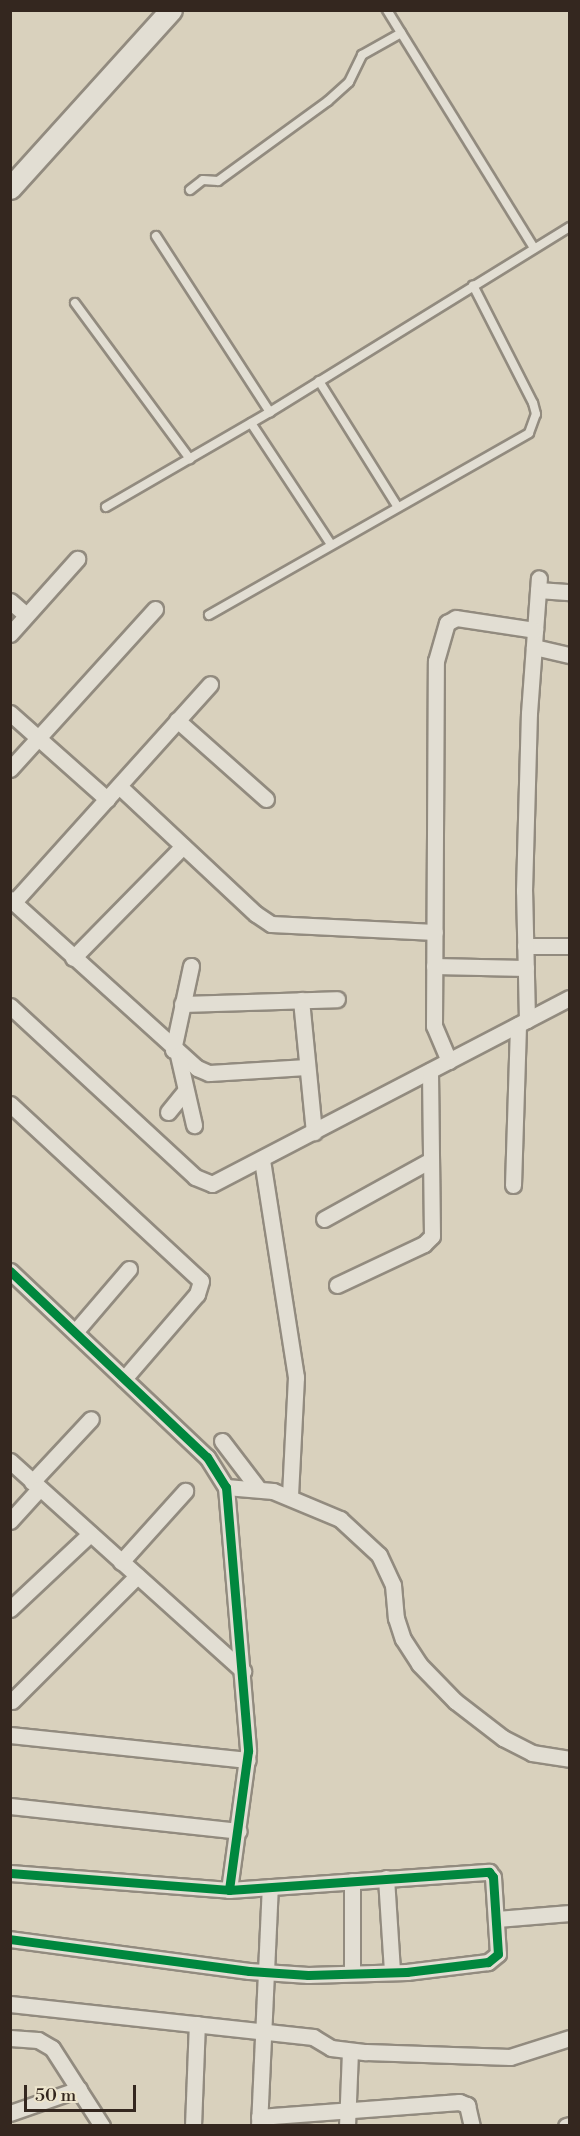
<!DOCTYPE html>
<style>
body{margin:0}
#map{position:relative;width:580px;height:2136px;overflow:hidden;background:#d9d1bd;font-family:"Libre Bodoni",serif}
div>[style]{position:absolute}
.roads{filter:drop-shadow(2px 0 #928b7f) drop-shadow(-2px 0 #928b7f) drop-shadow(0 2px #928b7f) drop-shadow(0 -2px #928b7f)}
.lane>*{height:8px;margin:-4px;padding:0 4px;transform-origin:4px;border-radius:4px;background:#e2ded3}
.street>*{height:15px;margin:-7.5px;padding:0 7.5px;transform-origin:7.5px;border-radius:7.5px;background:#e2ded3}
.secondary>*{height:21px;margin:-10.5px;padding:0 10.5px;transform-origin:10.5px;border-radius:10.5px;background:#e2ded3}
.cycleway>*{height:9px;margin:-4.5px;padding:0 4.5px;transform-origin:4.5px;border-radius:4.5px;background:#00873e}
span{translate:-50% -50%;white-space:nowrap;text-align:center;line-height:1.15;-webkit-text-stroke:6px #ede5cd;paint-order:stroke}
.frame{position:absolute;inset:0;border:12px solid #34271f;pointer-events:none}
.scale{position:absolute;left:24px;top:2085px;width:112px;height:27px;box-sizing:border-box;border:3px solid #34271f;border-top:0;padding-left:8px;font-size:18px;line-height:21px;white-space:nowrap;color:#34271f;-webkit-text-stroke:4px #ede5cd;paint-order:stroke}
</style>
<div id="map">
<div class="roads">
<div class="lane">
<div style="left:387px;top:10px;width:280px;rotate:58.3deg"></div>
<div style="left:190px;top:190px;width:16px;rotate:-38deg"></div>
<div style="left:203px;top:180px;width:15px;rotate:4deg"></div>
<div style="left:218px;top:181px;width:136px;rotate:-36deg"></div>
<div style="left:328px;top:101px;width:28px;rotate:-42deg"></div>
<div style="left:349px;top:82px;width:30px;rotate:-64deg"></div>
<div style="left:362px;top:55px;width:45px;rotate:-29.4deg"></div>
<div style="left:156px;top:236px;width:210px;rotate:57.1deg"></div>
<div style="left:75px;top:303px;width:194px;rotate:53.6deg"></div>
<div style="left:319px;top:381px;width:147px;rotate:58deg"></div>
<div style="left:251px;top:423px;width:144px;rotate:56.6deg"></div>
<div style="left:106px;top:507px;width:190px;rotate:-30.1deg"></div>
<div style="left:270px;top:412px;width:352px;rotate:-31.7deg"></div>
<div style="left:209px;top:615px;width:368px;rotate:-29.6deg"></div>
<div style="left:529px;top:433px;width:20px;rotate:-70deg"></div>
<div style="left:536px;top:414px;width:11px;rotate:-105deg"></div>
<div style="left:533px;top:403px;width:132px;rotate:-117deg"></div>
</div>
<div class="street">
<div style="left:538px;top:590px;width:32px;rotate:4deg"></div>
<div style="left:10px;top:601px;width:21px;rotate:41deg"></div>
<div style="left:10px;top:634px;width:101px;rotate:-48.2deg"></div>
<div style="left:534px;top:647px;width:37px;rotate:13deg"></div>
<div style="left:10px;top:713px;width:130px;rotate:41.6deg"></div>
<div style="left:177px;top:720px;width:119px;rotate:41.6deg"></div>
<div style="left:10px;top:769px;width:216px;rotate:-47.8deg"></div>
<div style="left:119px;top:786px;width:187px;rotate:43.1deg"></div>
<div style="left:256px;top:914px;width:18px;rotate:34deg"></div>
<div style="left:271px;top:924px;width:164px;rotate:2.8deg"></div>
<div style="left:10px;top:899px;width:252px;rotate:42.1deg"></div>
<div style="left:197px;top:1068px;width:13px;rotate:23deg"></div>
<div style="left:209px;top:1073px;width:98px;rotate:-3.5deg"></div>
<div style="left:14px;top:902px;width:293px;rotate:-48deg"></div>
<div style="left:525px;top:946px;width:45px"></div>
<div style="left:73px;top:958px;width:157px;rotate:-45.5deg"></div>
<div style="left:434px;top:966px;width:92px;rotate:1.2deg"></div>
<div style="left:301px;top:1000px;width:133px;rotate:84.4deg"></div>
<div style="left:182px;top:1004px;width:155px;rotate:-1.8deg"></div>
<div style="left:10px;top:1006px;width:252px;rotate:42.7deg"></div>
<div style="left:195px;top:1177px;width:18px;rotate:22deg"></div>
<div style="left:212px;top:1184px;width:403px;rotate:-27.5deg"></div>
<div style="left:527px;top:1020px;width:129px;rotate:-91.3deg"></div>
<div style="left:524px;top:891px;width:178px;rotate:-88.4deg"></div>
<div style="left:529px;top:713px;width:135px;rotate:-85.8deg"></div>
<div style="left:173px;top:1050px;width:86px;rotate:-77.9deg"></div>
<div style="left:178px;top:1055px;width:72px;rotate:77.1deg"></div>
<div style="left:449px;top:1061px;width:38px;rotate:-113deg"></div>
<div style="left:434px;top:1026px;width:365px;rotate:-89.7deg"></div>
<div style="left:436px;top:661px;width:40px;rotate:-74deg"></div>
<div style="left:447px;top:623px;width:10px;rotate:-29deg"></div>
<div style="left:456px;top:618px;width:80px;rotate:8.6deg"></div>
<div style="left:10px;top:1104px;width:260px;rotate:42.8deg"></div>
<div style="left:201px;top:1281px;width:14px;rotate:107deg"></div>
<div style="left:197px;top:1294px;width:112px;rotate:130.7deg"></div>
<div style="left:168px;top:1112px;width:28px;rotate:-51deg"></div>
<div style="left:262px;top:1160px;width:220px;rotate:81.1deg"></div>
<div style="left:296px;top:1377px;width:119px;rotate:92.9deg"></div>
<div style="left:513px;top:1185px;width:160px;rotate:-88.2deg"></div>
<div style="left:324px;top:1219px;width:122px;rotate:-28.9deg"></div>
<div style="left:10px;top:1271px;width:271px;rotate:43.4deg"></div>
<div style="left:207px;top:1457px;width:36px;rotate:58deg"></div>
<div style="left:226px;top:1487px;width:265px;rotate:85.2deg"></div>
<div style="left:248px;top:1751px;width:140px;rotate:97.8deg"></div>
<div style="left:337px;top:1285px;width:96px;rotate:-25.2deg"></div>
<div style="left:424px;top:1244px;width:11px;rotate:-45deg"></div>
<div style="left:432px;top:1236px;width:165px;rotate:-90.7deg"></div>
<div style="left:75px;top:1332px;width:83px;rotate:-49.4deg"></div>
<div style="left:222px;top:1441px;width:58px;rotate:52.7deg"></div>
<div style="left:10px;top:1461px;width:314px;rotate:42deg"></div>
<div style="left:32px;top:1482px;width:86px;rotate:-46.9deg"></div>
<div style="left:226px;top:1487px;width:47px;rotate:4.9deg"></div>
<div style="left:273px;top:1491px;width:73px;rotate:22.7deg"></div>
<div style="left:340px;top:1519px;width:53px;rotate:42.7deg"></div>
<div style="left:379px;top:1555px;width:33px;rotate:65deg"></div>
<div style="left:393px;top:1585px;width:33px;rotate:85deg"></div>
<div style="left:396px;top:1618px;width:22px;rotate:72deg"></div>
<div style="left:403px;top:1639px;width:30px;rotate:57deg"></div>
<div style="left:419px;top:1664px;width:52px;rotate:45.8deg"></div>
<div style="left:455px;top:1701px;width:61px;rotate:37.6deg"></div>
<div style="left:503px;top:1738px;width:33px;rotate:27deg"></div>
<div style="left:532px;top:1753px;width:38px;rotate:9deg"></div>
<div style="left:10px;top:1521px;width:43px;rotate:-47.8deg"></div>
<div style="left:121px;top:1562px;width:96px;rotate:-48deg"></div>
<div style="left:10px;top:1609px;width:110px;rotate:-43.2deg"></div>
<div style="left:12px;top:1701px;width:177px;rotate:-45deg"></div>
<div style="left:10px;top:1735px;width:239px;rotate:6deg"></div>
<div style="left:10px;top:1806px;width:230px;rotate:6.2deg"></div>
<div style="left:10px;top:1873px;width:220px;rotate:4.4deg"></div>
<div style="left:229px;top:1890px;width:261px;rotate:-4deg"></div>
<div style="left:489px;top:1872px;width:6px;rotate:51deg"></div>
<div style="left:493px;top:1877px;width:77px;rotate:86.3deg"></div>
<div style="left:498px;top:1954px;width:13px;rotate:141deg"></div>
<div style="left:488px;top:1962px;width:82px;rotate:173deg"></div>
<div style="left:407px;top:1972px;width:99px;rotate:178.3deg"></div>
<div style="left:308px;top:1975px;width:59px;rotate:-176.1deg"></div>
<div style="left:249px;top:1971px;width:241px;rotate:-172.4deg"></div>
<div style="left:386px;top:1878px;width:94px;rotate:86.3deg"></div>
<div style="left:352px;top:1881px;width:92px;rotate:90deg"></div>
<div style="left:497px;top:1919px;width:73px;rotate:-4.7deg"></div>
<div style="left:10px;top:2004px;width:305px;rotate:6.2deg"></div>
<div style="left:313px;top:2037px;width:21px;rotate:31deg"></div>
<div style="left:331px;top:2048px;width:35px;rotate:7deg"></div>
<div style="left:366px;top:2052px;width:144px;rotate:2deg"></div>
<div style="left:510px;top:2057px;width:63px;rotate:-17.6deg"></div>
<div style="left:10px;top:2038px;width:28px;rotate:4deg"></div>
<div style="left:38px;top:2040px;width:16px;rotate:30deg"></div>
<div style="left:52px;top:2048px;width:93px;rotate:57.3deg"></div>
<div style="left:10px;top:2113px;width:73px;rotate:-19.2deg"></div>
<div style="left:259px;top:2117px;width:201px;rotate:-4.3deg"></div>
<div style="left:459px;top:2102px;width:9px;rotate:21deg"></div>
<div style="left:467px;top:2105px;width:22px;rotate:77deg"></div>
<div style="left:193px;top:2126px;width:102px;rotate:-87.8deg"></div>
<div style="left:259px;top:2126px;width:239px;rotate:-87.4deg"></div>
<div style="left:347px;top:2126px;width:75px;rotate:-87.7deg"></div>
<div style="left:566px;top:2126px;width:4px;rotate:-14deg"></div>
</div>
<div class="secondary">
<div style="left:10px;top:188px;width:240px;rotate:-47.9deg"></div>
</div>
</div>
<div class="cycleway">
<div style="left:10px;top:1271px;width:271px;rotate:43.4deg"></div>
<div style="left:207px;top:1457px;width:36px;rotate:58deg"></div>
<div style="left:226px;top:1487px;width:265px;rotate:85.2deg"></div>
<div style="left:248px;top:1751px;width:140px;rotate:97.8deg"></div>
<div style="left:10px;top:1873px;width:220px;rotate:4.4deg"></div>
<div style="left:229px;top:1890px;width:261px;rotate:-4deg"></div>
<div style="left:489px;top:1872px;width:6px;rotate:51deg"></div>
<div style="left:493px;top:1877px;width:77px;rotate:86.3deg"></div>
<div style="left:498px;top:1954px;width:13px;rotate:141deg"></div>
<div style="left:488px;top:1962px;width:82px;rotate:173deg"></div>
<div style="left:407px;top:1972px;width:99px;rotate:178.3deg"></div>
<div style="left:308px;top:1975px;width:59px;rotate:-176.1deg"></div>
<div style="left:249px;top:1971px;width:241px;rotate:-172.4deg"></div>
</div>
<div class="frame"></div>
<div class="scale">50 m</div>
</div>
